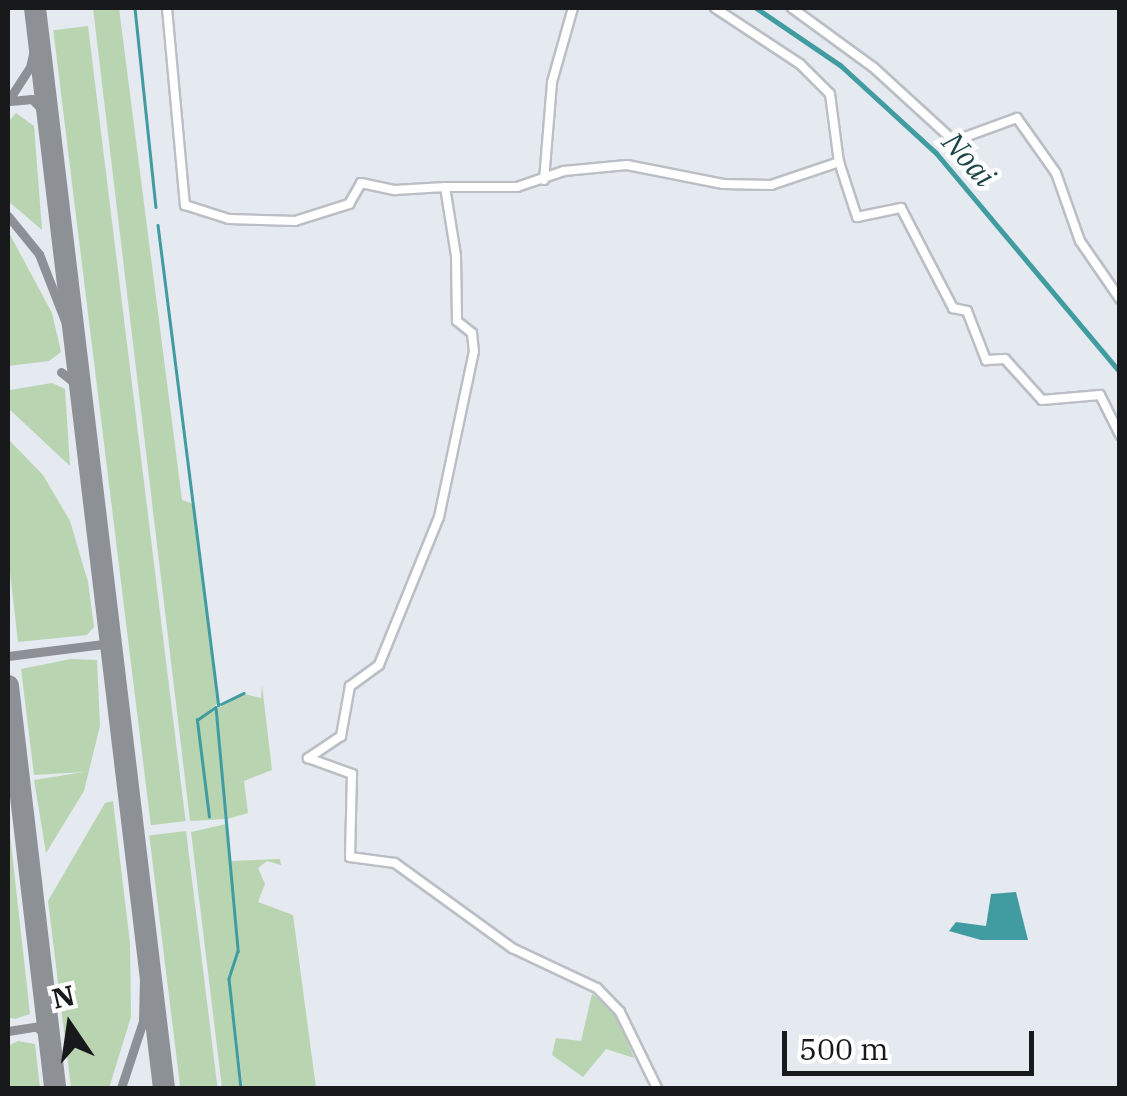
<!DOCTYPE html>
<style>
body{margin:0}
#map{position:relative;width:1127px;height:1096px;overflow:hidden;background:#e5e9f0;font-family:"IBM Plex Serif",serif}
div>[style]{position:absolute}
.green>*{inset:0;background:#b9d4b1;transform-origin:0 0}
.water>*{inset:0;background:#409ca0}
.stream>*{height:2.5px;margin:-1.25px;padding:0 1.25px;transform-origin:1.25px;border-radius:1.25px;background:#409ca0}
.canal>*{height:5px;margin:-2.5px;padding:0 2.5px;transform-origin:2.5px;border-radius:2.5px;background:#409ca0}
.taxiway>*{height:9px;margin:-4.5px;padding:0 4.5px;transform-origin:4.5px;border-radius:4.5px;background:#8d9095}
.runway>*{height:22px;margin:-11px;padding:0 11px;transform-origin:11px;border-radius:11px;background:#8d9095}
.roads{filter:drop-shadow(2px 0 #bbbfc5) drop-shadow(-2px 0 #bbbfc5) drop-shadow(0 2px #bbbfc5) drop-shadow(0 -2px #bbbfc5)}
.tertiary>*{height:8px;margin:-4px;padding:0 4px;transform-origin:4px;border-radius:4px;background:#fff}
span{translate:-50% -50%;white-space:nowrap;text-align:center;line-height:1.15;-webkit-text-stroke:9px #fff;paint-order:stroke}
.water-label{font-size:30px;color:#1b4547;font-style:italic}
.frame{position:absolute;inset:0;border:10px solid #17191b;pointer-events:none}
.north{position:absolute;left:20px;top:976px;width:100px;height:100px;-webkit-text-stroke:8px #fff;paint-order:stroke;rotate:347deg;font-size:28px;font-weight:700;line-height:40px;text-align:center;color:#17191b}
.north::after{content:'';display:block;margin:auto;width:35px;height:45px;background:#17191b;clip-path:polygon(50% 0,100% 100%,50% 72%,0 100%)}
.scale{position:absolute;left:782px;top:1031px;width:252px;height:45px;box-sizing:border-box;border:5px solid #17191b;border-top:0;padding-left:12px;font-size:30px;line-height:35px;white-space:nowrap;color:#17191b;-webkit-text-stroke:8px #fff;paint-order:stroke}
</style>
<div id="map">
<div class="green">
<div style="clip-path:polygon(93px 8px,119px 8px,182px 500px,193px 504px,218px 703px,205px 714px,215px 709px,225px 819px,190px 821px)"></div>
<div style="left:88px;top:26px;width:801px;height:35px;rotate:83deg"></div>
<div style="clip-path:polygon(16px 113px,34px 126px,42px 230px,8px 201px,8px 122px)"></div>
<div style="clip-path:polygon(8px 231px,52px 313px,61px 352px,49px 361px,8px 366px)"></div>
<div style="clip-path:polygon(52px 383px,65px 389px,70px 466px,8px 408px,10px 390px)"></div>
<div style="clip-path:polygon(8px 439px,43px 475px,70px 521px,88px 582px,94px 627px,87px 635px,18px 642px,8px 555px)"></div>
<div style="clip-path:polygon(71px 659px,97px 660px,100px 726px,84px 791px,46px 853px,34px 780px,84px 772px,34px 775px,21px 669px)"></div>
<div style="clip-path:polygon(262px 685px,272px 770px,244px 781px,248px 813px,227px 819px,217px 709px,244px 694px,261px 698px)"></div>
<div style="clip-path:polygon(113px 801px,130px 943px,131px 1017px,109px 1088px,71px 1088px,48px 901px,105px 803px)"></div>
<div style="clip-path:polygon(8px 816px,30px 1014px,15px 1019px,8px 1017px)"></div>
<div style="clip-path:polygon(226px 824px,237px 954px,228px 983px,240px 1088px,222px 1088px,191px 832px)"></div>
<div style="left:186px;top:831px;width:259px;height:37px;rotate:83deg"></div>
<div style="clip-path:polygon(280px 859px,281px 865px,267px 861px,258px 868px,265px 884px,258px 902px,293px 915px,316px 1088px,243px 1088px,230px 980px,239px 953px,231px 861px)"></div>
<div style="clip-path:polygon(592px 994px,614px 1010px,634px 1058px,606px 1049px,583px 1077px,552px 1055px,556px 1038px,581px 1041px)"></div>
<div style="clip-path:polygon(18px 1041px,35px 1044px,40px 1088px,8px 1088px,8px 1046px)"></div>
</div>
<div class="water">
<div style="clip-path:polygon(1016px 892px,1028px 940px,981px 940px,949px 931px,956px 922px,986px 926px,991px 894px)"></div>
</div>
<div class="stream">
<div style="left:135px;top:8px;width:200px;rotate:84deg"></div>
<div style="left:158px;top:225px;width:484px;rotate:82.8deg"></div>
<div style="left:221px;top:704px;width:25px;rotate:-26deg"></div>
<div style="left:216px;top:707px;width:245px;rotate:84.8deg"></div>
<div style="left:238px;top:951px;width:29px;rotate:108deg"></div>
<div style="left:229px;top:979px;width:110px;rotate:83.7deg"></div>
<div style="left:209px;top:817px;width:98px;rotate:-97.1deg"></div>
<div style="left:197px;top:720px;width:21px;rotate:-35deg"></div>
</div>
<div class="canal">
<div style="left:756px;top:8px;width:102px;rotate:34.2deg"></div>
<div style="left:840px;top:65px;width:130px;rotate:42.5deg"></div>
<div style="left:936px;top:153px;width:286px;rotate:50deg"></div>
</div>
<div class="taxiway">
<div style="left:8px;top:101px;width:40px;rotate:-57.1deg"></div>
<div style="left:30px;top:67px;width:35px;rotate:-77deg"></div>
<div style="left:10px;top:101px;width:22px;rotate:-5deg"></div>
<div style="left:32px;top:99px;width:23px;rotate:47deg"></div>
<div style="left:8px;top:216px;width:49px;rotate:50.8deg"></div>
<div style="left:39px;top:254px;width:102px;rotate:68.7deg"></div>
<div style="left:61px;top:372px;width:26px;rotate:39deg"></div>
<div style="left:8px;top:656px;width:96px;rotate:-7.2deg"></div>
<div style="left:103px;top:644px;width:11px;rotate:-49deg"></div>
<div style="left:38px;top:1028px;width:15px;rotate:42deg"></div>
<div style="left:8px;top:1031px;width:33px;rotate:-9deg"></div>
<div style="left:41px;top:1026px;width:13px;rotate:-61deg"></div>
<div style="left:121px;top:1088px;width:71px;rotate:-71.8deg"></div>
<div style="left:143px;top:1021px;width:91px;rotate:-88.7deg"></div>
</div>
<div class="runway">
<div style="left:35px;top:8px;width:1088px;rotate:83.19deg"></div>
<div style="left:8px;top:686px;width:405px;rotate:83.3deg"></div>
</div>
<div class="roads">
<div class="tertiary">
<div style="left:167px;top:8px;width:198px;rotate:84.8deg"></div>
<div style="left:185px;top:205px;width:46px;rotate:17.7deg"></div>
<div style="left:229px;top:219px;width:66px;rotate:1.7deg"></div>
<div style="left:295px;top:221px;width:57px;rotate:-17.5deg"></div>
<div style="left:349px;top:204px;width:24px;rotate:-60deg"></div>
<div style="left:361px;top:183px;width:35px;rotate:12deg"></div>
<div style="left:395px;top:190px;width:50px;rotate:-3.4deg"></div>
<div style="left:445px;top:187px;width:70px;rotate:80.9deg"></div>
<div style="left:456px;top:256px;width:65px;rotate:89.1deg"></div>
<div style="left:457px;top:321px;width:19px;rotate:39deg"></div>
<div style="left:472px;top:333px;width:18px;rotate:84deg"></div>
<div style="left:474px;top:351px;width:170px;rotate:101.9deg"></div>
<div style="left:439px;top:517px;width:160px;rotate:112.1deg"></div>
<div style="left:379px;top:665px;width:36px;rotate:144deg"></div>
<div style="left:350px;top:686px;width:51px;rotate:100.2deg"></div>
<div style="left:341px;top:736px;width:40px;rotate:146deg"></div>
<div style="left:715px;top:8px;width:102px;rotate:33.4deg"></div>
<div style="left:800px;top:64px;width:42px;rotate:45deg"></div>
<div style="left:830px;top:94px;width:69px;rotate:82.5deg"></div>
<div style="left:792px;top:8px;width:100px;rotate:36.1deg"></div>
<div style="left:873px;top:67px;width:110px;rotate:42.4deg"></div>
<div style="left:954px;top:141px;width:67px;rotate:-20.1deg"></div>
<div style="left:1017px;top:118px;width:67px;rotate:54.7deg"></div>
<div style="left:1056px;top:173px;width:72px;rotate:70.6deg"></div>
<div style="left:1080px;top:241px;width:70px;rotate:55.4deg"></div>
<div style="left:544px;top:180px;width:98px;rotate:-85.3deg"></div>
<div style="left:552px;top:82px;width:77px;rotate:-74.2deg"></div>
<div style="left:445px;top:187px;width:72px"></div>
<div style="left:517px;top:187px;width:50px;rotate:-18.8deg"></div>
<div style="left:564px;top:171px;width:63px;rotate:-5.4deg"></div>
<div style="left:627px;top:165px;width:98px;rotate:11.2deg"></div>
<div style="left:723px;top:184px;width:48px;rotate:1.2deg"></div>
<div style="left:771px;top:185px;width:72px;rotate:-18.7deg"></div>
<div style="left:839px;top:162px;width:58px;rotate:71.9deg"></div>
<div style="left:857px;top:217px;width:45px;rotate:-11.6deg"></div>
<div style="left:901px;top:208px;width:113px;rotate:62.5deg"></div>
<div style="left:953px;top:308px;width:14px;rotate:12deg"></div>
<div style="left:967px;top:311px;width:53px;rotate:68.8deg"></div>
<div style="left:986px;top:360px;width:19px;rotate:-3deg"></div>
<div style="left:1005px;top:359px;width:55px;rotate:47.9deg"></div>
<div style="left:1042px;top:400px;width:58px;rotate:-4.9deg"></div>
<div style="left:1100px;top:395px;width:45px;rotate:63.4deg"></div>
<div style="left:308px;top:758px;width:47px;rotate:20deg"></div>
<div style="left:352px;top:774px;width:83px;rotate:91.4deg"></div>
<div style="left:350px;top:857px;width:45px;rotate:7.6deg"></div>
<div style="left:395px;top:863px;width:145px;rotate:36deg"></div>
<div style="left:512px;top:948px;width:94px;rotate:25.2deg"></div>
<div style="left:597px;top:988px;width:33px;rotate:46deg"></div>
<div style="left:620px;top:1012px;width:85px;rotate:64deg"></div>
</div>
</div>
<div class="water-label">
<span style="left:969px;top:159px;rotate:48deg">Noai</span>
</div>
<div class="frame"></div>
<div class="north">N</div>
<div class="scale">500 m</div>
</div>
